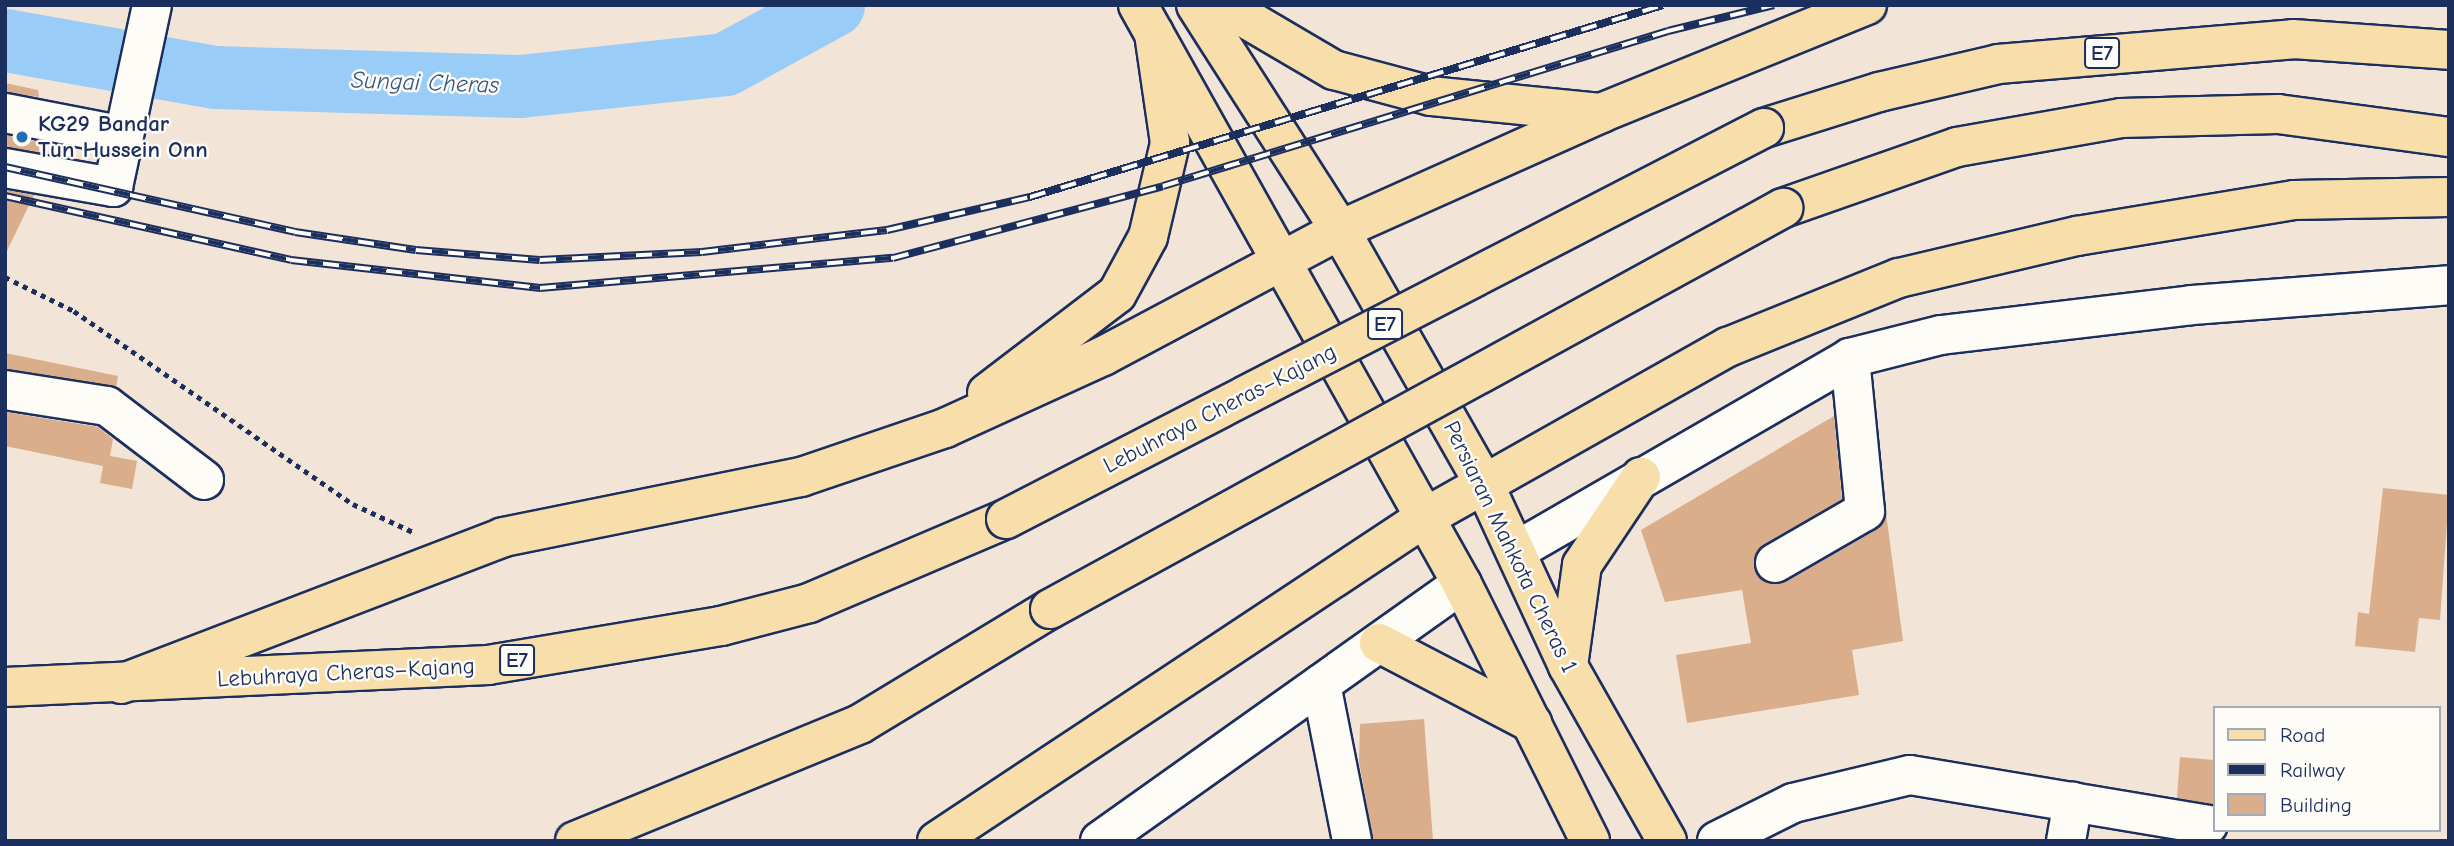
<!DOCTYPE html>
<meta charset="utf-8">
<style>
body{margin:0}
#map{position:relative;width:2454px;height:846px;overflow:hidden;background:#f2e4d7;font-family:"Comic Neue",sans-serif}
div>[style]{position:absolute}
.stream>*{height:10px;margin:-5px;padding:0 5px;transform-origin:5px;border-radius:5px;background:#99ccf6}
.river>*{height:63px;margin:-31.5px;padding:0 31.5px;transform-origin:31.5px;border-radius:31.5px;background:#99ccf6}
.building>*{inset:0;background:#daad8b}
.path>*{height:4.5px;margin-top:-2.25px;transform-origin:0;background:repeating-linear-gradient(90deg,#1b2f5e 0 5px,transparent 0 10px)}
.roads{filter:drop-shadow(2px 0 #1b2f5e) drop-shadow(-2px 0 #1b2f5e) drop-shadow(0 2px #1b2f5e) drop-shadow(0 -2px #1b2f5e)}
.minor>*{height:38px;margin:-19px;padding:0 19px;transform-origin:19px;border-radius:19px;background:#fdfcf7}
.major>*{height:38px;margin:-19px;padding:0 19px;transform-origin:19px;border-radius:19px;background:#f8deab}
.highway>*{height:38px;margin:-19px;padding:0 19px;transform-origin:19px;border-radius:19px;background:#f8deab}
.rail>*{height:8px;margin-top:-4px;transform-origin:0;background:repeating-linear-gradient(90deg,#fdfcf7 0 16px,#1b2f5e 0 32px);box-sizing:border-box;border-block:2px solid #1b2f5e}
.bridges{filter:drop-shadow(2px 0 #1b2f5e) drop-shadow(-2px 0 #1b2f5e) drop-shadow(0 2px #1b2f5e) drop-shadow(0 -2px #1b2f5e)}
.highway-bridge>*{height:38px;margin:-19px;padding:0 19px;transform-origin:19px;border-radius:19px;background:#f8deab}
.dots>*{width:19px;height:19px;translate:-50% -50%;box-sizing:border-box;border:4px solid #fdfcf7;border-radius:50%}
span{translate:-50% -50%;white-space:nowrap;text-align:center;line-height:1.15;-webkit-text-stroke:5px #fdfcf7;paint-order:stroke}
.shield-label span{padding:2px 5px;background:#fdfcf7;border:2px solid;border-radius:5px;-webkit-text-stroke-width:0}
.shield-label{font-size:21px;color:#1b2f5e;font-weight:700}
.poi-label{font-size:23px;color:#1b2f5e;font-weight:700}
.left{translate:0 -50%;text-align:left}
.street-label{font-size:23px;color:#1b2f5e}
.water-label{font-size:24px;color:#3a5684;font-style:italic}
.frame{position:absolute;inset:0;border:7px solid #1b2f5e;pointer-events:none}
.legend{position:absolute;left:2213px;top:706px;width:228px;height:126px;box-sizing:border-box;background:#fdfcf7;border:2px solid #a3aaba;margin:0;padding:9px 12px;list-style:none;font-size:21px;color:#1b2f5e}
.legend li{display:flex;align-items:center;gap:14px;height:35px}
.legend b{width:35px;border:2px solid #a3aaba}
</style>
<div id="map">
<div class="stream">
<div style="left:809px;top:5px;width:11px;rotate:63deg"></div>
</div>
<div class="river">
<div style="left:5px;top:40px;width:213px;rotate:10deg"></div>
<div style="left:215px;top:77px;width:305px;rotate:1.7deg"></div>
<div style="left:520px;top:86px;width:206px;rotate:-6.1deg"></div>
<div style="left:725px;top:64px;width:123px;rotate:-28.6deg"></div>
</div>
<div class="building">
<div style="clip-path:polygon(5px 83px,38px 90px,39px 97px,5px 92px)"></div>
<div style="clip-path:polygon(5px 135px,39px 142px,39px 152px,5px 147px)"></div>
<div style="clip-path:polygon(5px 190px,34px 195px,5px 255px)"></div>
<div style="clip-path:polygon(5px 353px,118px 376px,116px 387px,5px 369px)"></div>
<div style="clip-path:polygon(5px 412px,98px 427px,113px 439px,110px 456px,137px 461px,132px 489px,100px 483px,103px 466px,5px 446px)"></div>
<div style="clip-path:polygon(1834px 416px,1842px 499px,1764px 544px,1756px 553px,1756px 573px,1765px 582px,1786px 582px,1876px 530px,1886px 513px,1903px 641px,1852px 650px,1859px 695px,1687px 723px,1676px 655px,1751px 643px,1742px 590px,1665px 602px,1641px 530px)"></div>
<div style="clip-path:polygon(2383px 488px,2449px 495px,2440px 620px,2419px 618px,2415px 652px,2355px 646px,2358px 612px,2369px 614px)"></div>
<div style="clip-path:polygon(1424px 719px,1433px 841px,1373px 841px,1359px 761px,1360px 724px)"></div>
<div style="clip-path:polygon(2180px 757px,2214px 760px,2214px 805px,2177px 798px)"></div>
</div>
<div class="path">
<div style="left:5px;top:277px;width:77px;rotate:26.2deg"></div>
<div style="left:74px;top:311px;width:339px;rotate:34.7deg"></div>
<div style="left:353px;top:504px;width:66px;rotate:25deg"></div>
</div>
<div class="roads">
<div class="minor">
<div style="left:5px;top:113px;width:121px;rotate:10.9deg"></div>
<div style="left:5px;top:168px;width:110px;rotate:10deg"></div>
<div style="left:113px;top:187px;width:186px;rotate:-77.9deg"></div>
<div style="left:5px;top:390px;width:103px;rotate:8.9deg"></div>
<div style="left:107px;top:406px;width:122px;rotate:37.3deg"></div>
<div style="left:1516px;top:551px;width:386px;rotate:-30deg"></div>
<div style="left:1850px;top:358px;width:94px;rotate:-14.2deg"></div>
<div style="left:1941px;top:335px;width:253px;rotate:-6.8deg"></div>
<div style="left:2192px;top:305px;width:258px;rotate:-4.4deg"></div>
<div style="left:1775px;top:563px;width:104px;rotate:-30deg"></div>
<div style="left:1865px;top:511px;width:154px;rotate:-95.6deg"></div>
<div style="left:1321px;top:684px;width:160px;rotate:78.8deg"></div>
<div style="left:1100px;top:841px;width:444px;rotate:-35.4deg"></div>
<div style="left:1717px;top:841px;width:85px;rotate:-26.6deg"></div>
<div style="left:1793px;top:803px;width:120px;rotate:-13.5deg"></div>
<div style="left:1910px;top:775px;width:302px;rotate:9.5deg"></div>
<div style="left:2066px;top:841px;width:40px;rotate:-80deg"></div>
</div>
<div class="major">
<div style="left:1138px;top:5px;width:663px;rotate:60.77deg"></div>
<div style="left:1462px;top:584px;width:287px;rotate:63.5deg"></div>
<div style="left:1196px;top:5px;width:267px;rotate:57.4deg"></div>
<div style="left:1340px;top:230px;width:292px;rotate:60.4deg"></div>
<div style="left:1484px;top:484px;width:200px;rotate:65.2deg"></div>
<div style="left:1568px;top:666px;width:201px;rotate:60.5deg"></div>
<div style="left:1379px;top:643px;width:173px;rotate:27.6deg"></div>
<div style="left:1568px;top:666px;width:102px;rotate:-82.1deg"></div>
<div style="left:1582px;top:565px;width:106px;rotate:-56.2deg"></div>
</div>
<div class="highway">
<div style="left:1223px;top:5px;width:129px;rotate:30.4deg"></div>
<div style="left:1334px;top:70px;width:100px;rotate:15deg"></div>
<div style="left:1431px;top:96px;width:171px;rotate:5.7deg"></div>
<div style="left:1764px;top:128px;width:121px;rotate:-17.4deg"></div>
<div style="left:1879px;top:92px;width:122px;rotate:-13.2deg"></div>
<div style="left:1998px;top:64px;width:296px;rotate:-4.8deg"></div>
<div style="left:2293px;top:39px;width:156px;rotate:4deg"></div>
<div style="left:1783px;top:208px;width:184px;rotate:-19.3deg"></div>
<div style="left:1957px;top:147px;width:167px;rotate:-10deg"></div>
<div style="left:2121px;top:118px;width:157px;rotate:-1.5deg"></div>
<div style="left:2278px;top:114px;width:173px;rotate:7.7deg"></div>
<div style="left:987px;top:393px;width:163px;rotate:-37.3deg"></div>
<div style="left:1117px;top:294px;width:65px;rotate:-61.5deg"></div>
<div style="left:1148px;top:237px;width:97px;rotate:-76.8deg"></div>
<div style="left:1170px;top:143px;width:111px;rotate:-98.3deg"></div>
<div style="left:121px;top:684px;width:409px;rotate:-21deg"></div>
<div style="left:503px;top:537px;width:304px;rotate:-11.4deg"></div>
<div style="left:801px;top:477px;width:152px;rotate:-18.8deg"></div>
<div style="left:945px;top:428px;width:174px;rotate:-24.5deg"></div>
<div style="left:1103px;top:356px;width:268px;rotate:-28deg"></div>
<div style="left:1340px;top:230px;width:286px;rotate:-24.1deg"></div>
<div style="left:1601px;top:113px;width:287px;rotate:-22.1deg"></div>
<div style="left:5px;top:687px;width:484px;rotate:-2.6deg"></div>
<div style="left:488px;top:665px;width:236px;rotate:-9.5deg"></div>
<div style="left:721px;top:626px;width:91px;rotate:-14.6deg"></div>
<div style="left:809px;top:603px;width:214px;rotate:-23.1deg"></div>
<div style="left:575px;top:841px;width:308px;rotate:-22.3deg"></div>
<div style="left:860px;top:724px;width:222px;rotate:-31.2deg"></div>
<div style="left:937px;top:841px;width:584px;rotate:-33.55deg"></div>
<div style="left:1424px;top:518px;width:349px;rotate:-29.4deg"></div>
<div style="left:1728px;top:347px;width:184px;rotate:-22deg"></div>
<div style="left:1899px;top:278px;width:183px;rotate:-13.3deg"></div>
<div style="left:2077px;top:236px;width:220px;rotate:-9.4deg"></div>
<div style="left:2294px;top:200px;width:155px;rotate:-1.1deg"></div>
</div>
</div>
<div class="rail">
<div style="left:5px;top:167px;width:297px;rotate:12.6deg"></div>
<div style="left:295px;top:232px;width:122px;rotate:8.5deg"></div>
<div style="left:416px;top:250px;width:124px;rotate:4.6deg"></div>
<div style="left:540px;top:260px;width:162px;rotate:-2.8deg"></div>
<div style="left:702px;top:252px;width:186px;rotate:-6.8deg"></div>
<div style="left:887px;top:230px;width:147px;rotate:-13deg"></div>
<div style="left:1030px;top:197px;width:661px;rotate:-16.87deg"></div>
<div style="left:5px;top:196px;width:293px;rotate:12.6deg"></div>
<div style="left:291px;top:260px;width:251px;rotate:6.4deg"></div>
<div style="left:540px;top:288px;width:354px;rotate:-4.9deg"></div>
<div style="left:893px;top:258px;width:279px;rotate:-14.9deg"></div>
<div style="left:1163px;top:186px;width:528px;rotate:-17.06deg"></div>
<div style="left:1668px;top:31px;width:109px;rotate:-13.8deg"></div>
</div>
<div class="bridges">
<div class="highway-bridge">
<div style="left:1006px;top:519px;width:853px;rotate:-27.29deg"></div>
<div style="left:1050px;top:609px;width:836px;rotate:-28.68deg"></div>
</div>
</div>
<div class="dots">
<div style="left:22px;top:137px;background:#1f6fb2"></div>
</div>
<div class="shield-label">
<span style="left:2102px;top:53px">E7</span>
<span style="left:1385px;top:324px">E7</span>
<span style="left:517px;top:660px">E7</span>
</div>
<div class="poi-label">
<span class="left" style="left:38px;top:137px">KG29 Bandar<br>Tun Hussein Onn</span>
</div>
<div class="street-label">
<span style="left:1220px;top:409px;rotate:-27deg">Lebuhraya Cheras–Kajang</span>
<span style="left:1510px;top:547px;rotate:64deg">Persiaran Mahkota Cheras 1</span>
<span style="left:346px;top:673px;rotate:-3deg">Lebuhraya Cheras–Kajang</span>
</div>
<div class="water-label">
<span style="left:425px;top:83px;rotate:2deg">Sungai Cheras</span>
</div>
<div class="frame"></div>
<ul class="legend">
<li><b style="height:9px;background:#f8deab"></b>Road</li>
<li><b style="height:9px;background:#1b2f5e"></b>Railway</li>
<li><b style="height:19px;background:#daad8b"></b>Building</li>
</ul>
</div>
